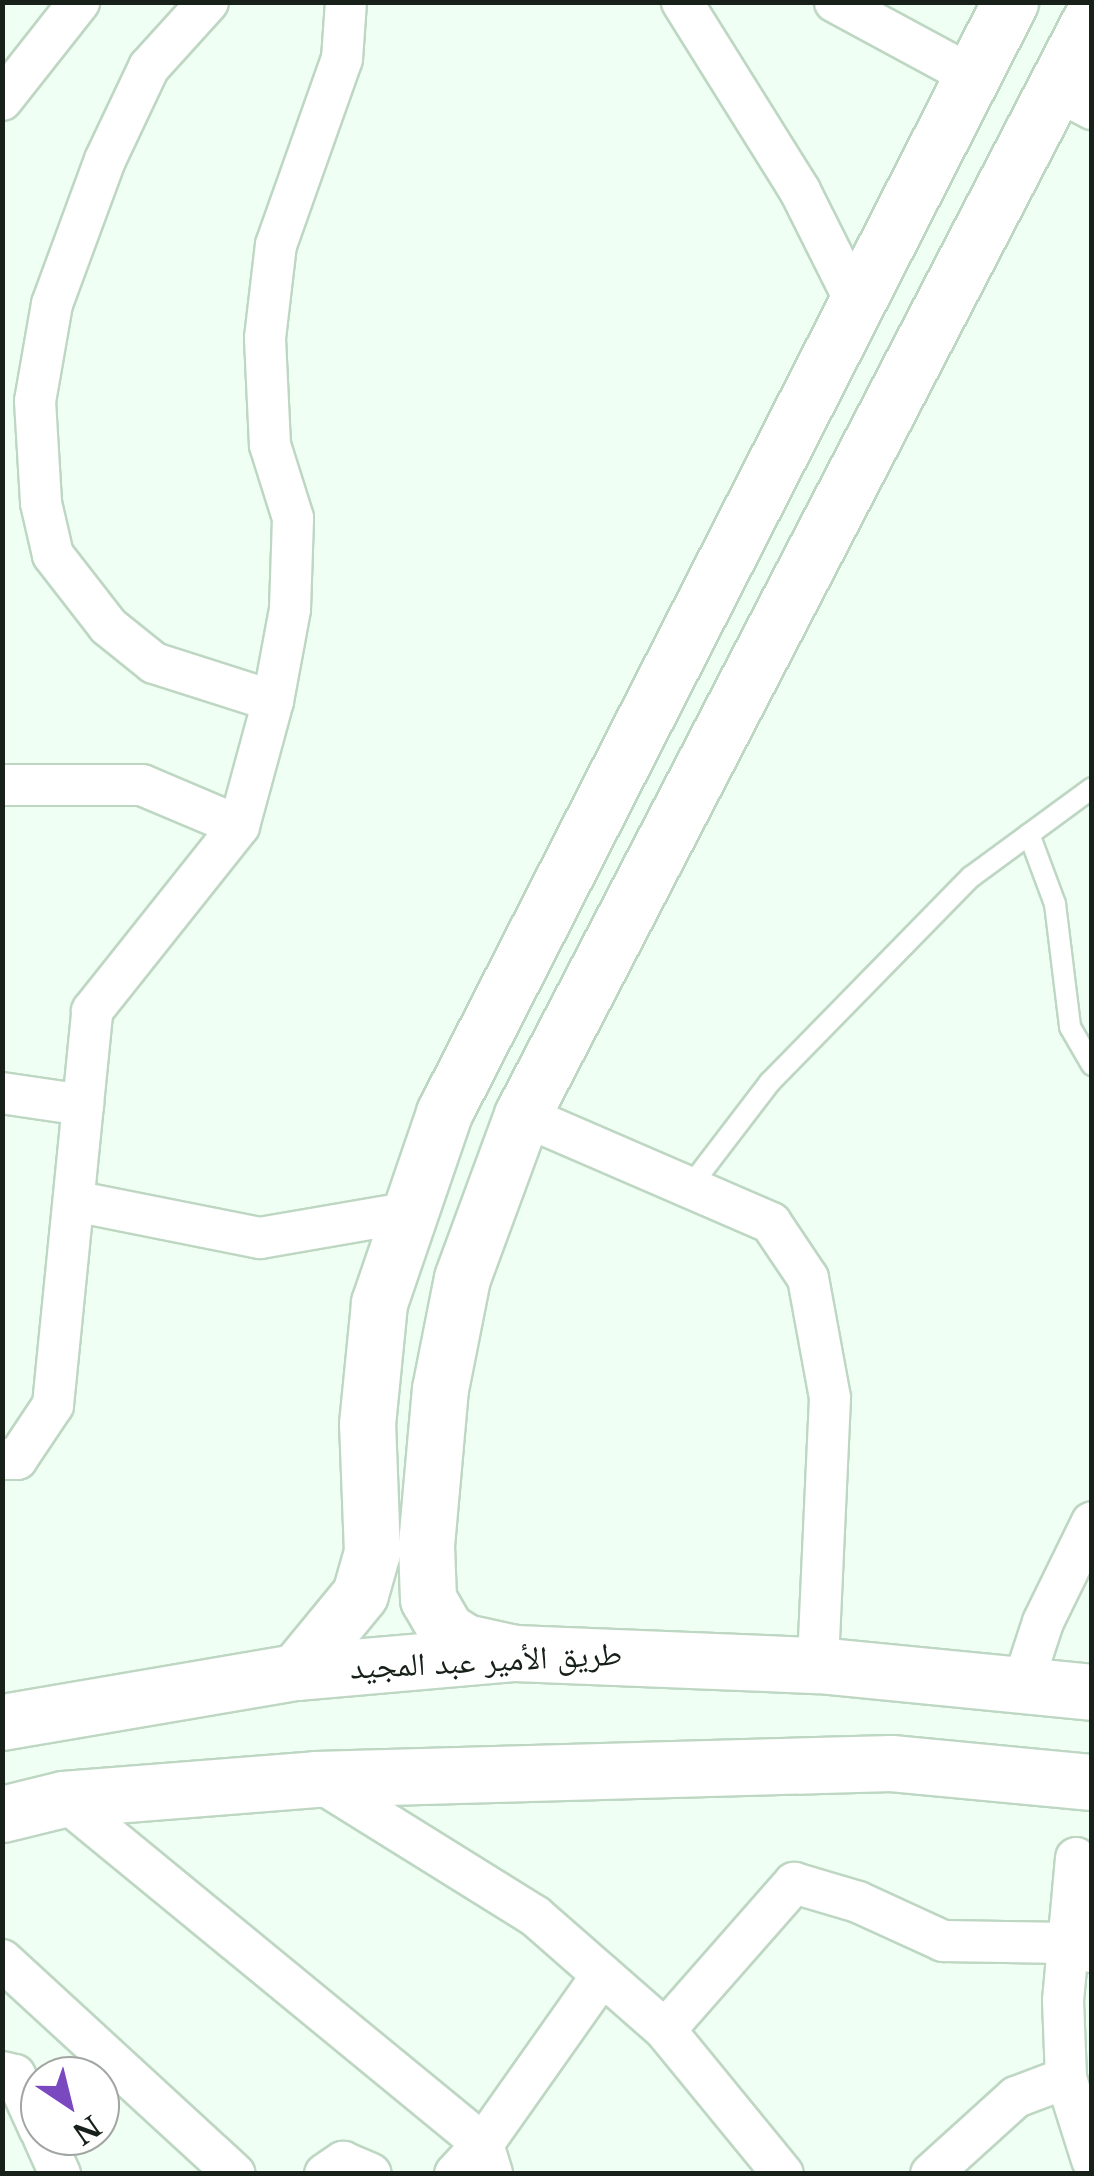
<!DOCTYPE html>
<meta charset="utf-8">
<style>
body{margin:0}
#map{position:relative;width:1094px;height:2176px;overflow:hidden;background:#f0fff3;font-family:"Libre Baskerville","Noto Naskh Arabic",serif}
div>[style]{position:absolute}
.roads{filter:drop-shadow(2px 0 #bed7c3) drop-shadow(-2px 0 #bed7c3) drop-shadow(0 2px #bed7c3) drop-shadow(0 -2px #bed7c3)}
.lane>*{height:20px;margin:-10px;padding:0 10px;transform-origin:10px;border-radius:10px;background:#fff}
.street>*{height:40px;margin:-20px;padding:0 20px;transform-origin:20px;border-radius:20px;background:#fff}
.secondary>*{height:55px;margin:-27.5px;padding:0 27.5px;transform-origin:27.5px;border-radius:27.5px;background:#fff}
span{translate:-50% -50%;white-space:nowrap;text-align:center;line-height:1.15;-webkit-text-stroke:8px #fff;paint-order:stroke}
.street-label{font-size:32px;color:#172019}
.frame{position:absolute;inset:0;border:5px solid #172019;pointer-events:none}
.north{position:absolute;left:20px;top:2056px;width:100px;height:100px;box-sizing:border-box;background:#fff;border:2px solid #a2a6a3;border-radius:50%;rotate:145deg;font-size:28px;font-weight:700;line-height:40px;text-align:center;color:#172019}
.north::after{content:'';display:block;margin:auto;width:35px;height:45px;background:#7a49c0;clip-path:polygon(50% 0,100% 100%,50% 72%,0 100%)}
</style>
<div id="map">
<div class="roads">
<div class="lane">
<div style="left:1029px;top:834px;width:75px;rotate:69.6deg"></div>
<div style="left:1055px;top:904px;width:124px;rotate:83deg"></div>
<div style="left:1070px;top:1027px;width:44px;rotate:59.9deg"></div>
<div style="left:689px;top:1188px;width:133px;rotate:-52.6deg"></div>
<div style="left:770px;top:1082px;width:287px;rotate:-45.6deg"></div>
<div style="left:971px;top:877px;width:150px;rotate:-36.3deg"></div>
</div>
<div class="street">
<div style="left:208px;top:2px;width:88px;rotate:132.2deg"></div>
<div style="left:149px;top:67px;width:103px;rotate:115.3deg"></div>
<div style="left:105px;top:160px;width:153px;rotate:110.2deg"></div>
<div style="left:52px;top:304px;width:98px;rotate:99.9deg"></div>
<div style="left:35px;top:401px;width:102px;rotate:86.6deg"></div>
<div style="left:41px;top:503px;width:53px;rotate:77deg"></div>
<div style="left:53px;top:555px;width:90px;rotate:52.2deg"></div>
<div style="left:108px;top:626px;width:59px;rotate:38.8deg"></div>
<div style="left:154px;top:663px;width:125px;rotate:17.7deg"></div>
<div style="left:682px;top:2px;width:223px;rotate:58deg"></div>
<div style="left:800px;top:191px;width:127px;rotate:63.4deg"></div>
<div style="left:835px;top:2px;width:156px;rotate:28.4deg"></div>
<div style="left:1054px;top:89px;width:43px;rotate:27.8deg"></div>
<div style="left:2px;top:100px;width:125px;rotate:-51.8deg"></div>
<div style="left:2px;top:785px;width:140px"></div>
<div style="left:142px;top:785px;width:105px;rotate:22.9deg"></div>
<div style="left:2px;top:1093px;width:82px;rotate:8.4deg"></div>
<div style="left:522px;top:1115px;width:271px;rotate:23.4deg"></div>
<div style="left:771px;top:1223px;width:66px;rotate:56.1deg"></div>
<div style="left:808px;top:1278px;width:122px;rotate:79.6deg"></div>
<div style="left:830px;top:1398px;width:267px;rotate:92.6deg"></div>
<div style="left:74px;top:1201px;width:190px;rotate:11.3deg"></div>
<div style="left:260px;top:1238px;width:152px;rotate:-9.8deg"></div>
<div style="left:2px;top:1459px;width:15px"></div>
<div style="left:17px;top:1459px;width:65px;rotate:-56.3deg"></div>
<div style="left:53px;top:1405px;width:396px;rotate:-84.3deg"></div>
<div style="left:92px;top:1011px;width:236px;rotate:-51.5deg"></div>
<div style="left:239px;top:826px;width:130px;rotate:-74.8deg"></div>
<div style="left:273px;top:701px;width:94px;rotate:-79.5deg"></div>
<div style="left:290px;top:609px;width:91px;rotate:-88.1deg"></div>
<div style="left:293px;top:518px;width:77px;rotate:-107.5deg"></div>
<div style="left:270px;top:445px;width:107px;rotate:-92.7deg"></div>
<div style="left:265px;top:338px;width:94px;rotate:-83.3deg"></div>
<div style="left:276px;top:245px;width:197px;rotate:-70.5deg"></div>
<div style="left:342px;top:59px;width:57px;rotate:-86deg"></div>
<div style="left:1023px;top:1683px;width:64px;rotate:-71.8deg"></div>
<div style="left:1043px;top:1622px;width:111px;rotate:-63.9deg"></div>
<div style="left:315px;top:1779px;width:259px;rotate:31.9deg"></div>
<div style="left:535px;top:1916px;width:173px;rotate:41.2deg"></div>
<div style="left:665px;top:2030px;width:186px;rotate:50.7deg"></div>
<div style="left:63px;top:1799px;width:544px;rotate:39.4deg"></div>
<div style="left:483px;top:2144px;width:207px;rotate:-54.8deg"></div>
<div style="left:1076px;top:1858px;width:143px;rotate:95.2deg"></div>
<div style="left:1063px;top:2000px;width:78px;rotate:87.8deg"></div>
<div style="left:1066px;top:2078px;width:86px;rotate:72.4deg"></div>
<div style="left:2px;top:1960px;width:316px;rotate:42.6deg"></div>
<div style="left:665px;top:2030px;width:196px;rotate:-48.7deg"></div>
<div style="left:794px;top:1883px;width:67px;rotate:16.5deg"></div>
<div style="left:858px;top:1902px;width:94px;rotate:24.6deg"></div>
<div style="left:943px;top:1941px;width:125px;rotate:0.9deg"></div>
<div style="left:1068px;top:1943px;width:26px;rotate:21deg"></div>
<div style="left:2px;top:2072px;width:13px;rotate:13deg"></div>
<div style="left:15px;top:2075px;width:60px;rotate:65.6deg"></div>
<div style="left:43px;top:2136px;width:42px;rotate:65.9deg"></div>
<div style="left:325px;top:2174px;width:22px;rotate:-34deg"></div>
<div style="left:343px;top:2162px;width:30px;rotate:23deg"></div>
<div style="left:455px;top:2174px;width:41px;rotate:-47deg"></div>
<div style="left:483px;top:2144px;width:31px;rotate:73deg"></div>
<div style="left:931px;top:2174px;width:115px;rotate:-42.2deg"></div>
<div style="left:1016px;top:2097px;width:53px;rotate:-20.8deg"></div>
</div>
<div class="secondary">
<div style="left:515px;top:1653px;width:51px;rotate:-167.6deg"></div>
<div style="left:465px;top:1642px;width:22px;rotate:-148deg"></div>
<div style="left:446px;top:1630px;width:36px;rotate:-120deg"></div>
<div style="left:428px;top:1599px;width:54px;rotate:-92.1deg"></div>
<div style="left:426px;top:1545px;width:157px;rotate:-84.9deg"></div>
<div style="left:440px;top:1389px;width:113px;rotate:-78.8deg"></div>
<div style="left:462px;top:1278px;width:174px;rotate:-69.8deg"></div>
<div style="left:522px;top:1115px;width:1237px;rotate:-62.57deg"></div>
<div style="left:296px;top:1672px;width:101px;rotate:-50.6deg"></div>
<div style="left:360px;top:1594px;width:44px;rotate:-74.1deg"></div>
<div style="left:372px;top:1552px;width:128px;rotate:-92.2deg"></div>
<div style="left:367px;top:1424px;width:122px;rotate:-84.3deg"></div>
<div style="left:379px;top:1303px;width:201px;rotate:-71.1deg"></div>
<div style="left:444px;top:1113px;width:1247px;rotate:-63deg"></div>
<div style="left:2px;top:1722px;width:298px;rotate:-9.7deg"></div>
<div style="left:296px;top:1672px;width:220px;rotate:-5deg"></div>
<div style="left:515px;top:1653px;width:303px;rotate:2.3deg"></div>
<div style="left:818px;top:1665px;width:275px;rotate:5.6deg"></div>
<div style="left:2px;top:1814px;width:63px;rotate:-13.8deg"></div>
<div style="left:63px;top:1799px;width:253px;rotate:-4.5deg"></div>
<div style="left:315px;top:1779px;width:576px;rotate:-1.59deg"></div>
<div style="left:891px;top:1763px;width:202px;rotate:5.4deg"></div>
</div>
</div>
<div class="street-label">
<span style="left:486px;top:1661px;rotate:-3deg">طريق الأمير عبد المجيد</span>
</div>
<div class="frame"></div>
<div class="north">N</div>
</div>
